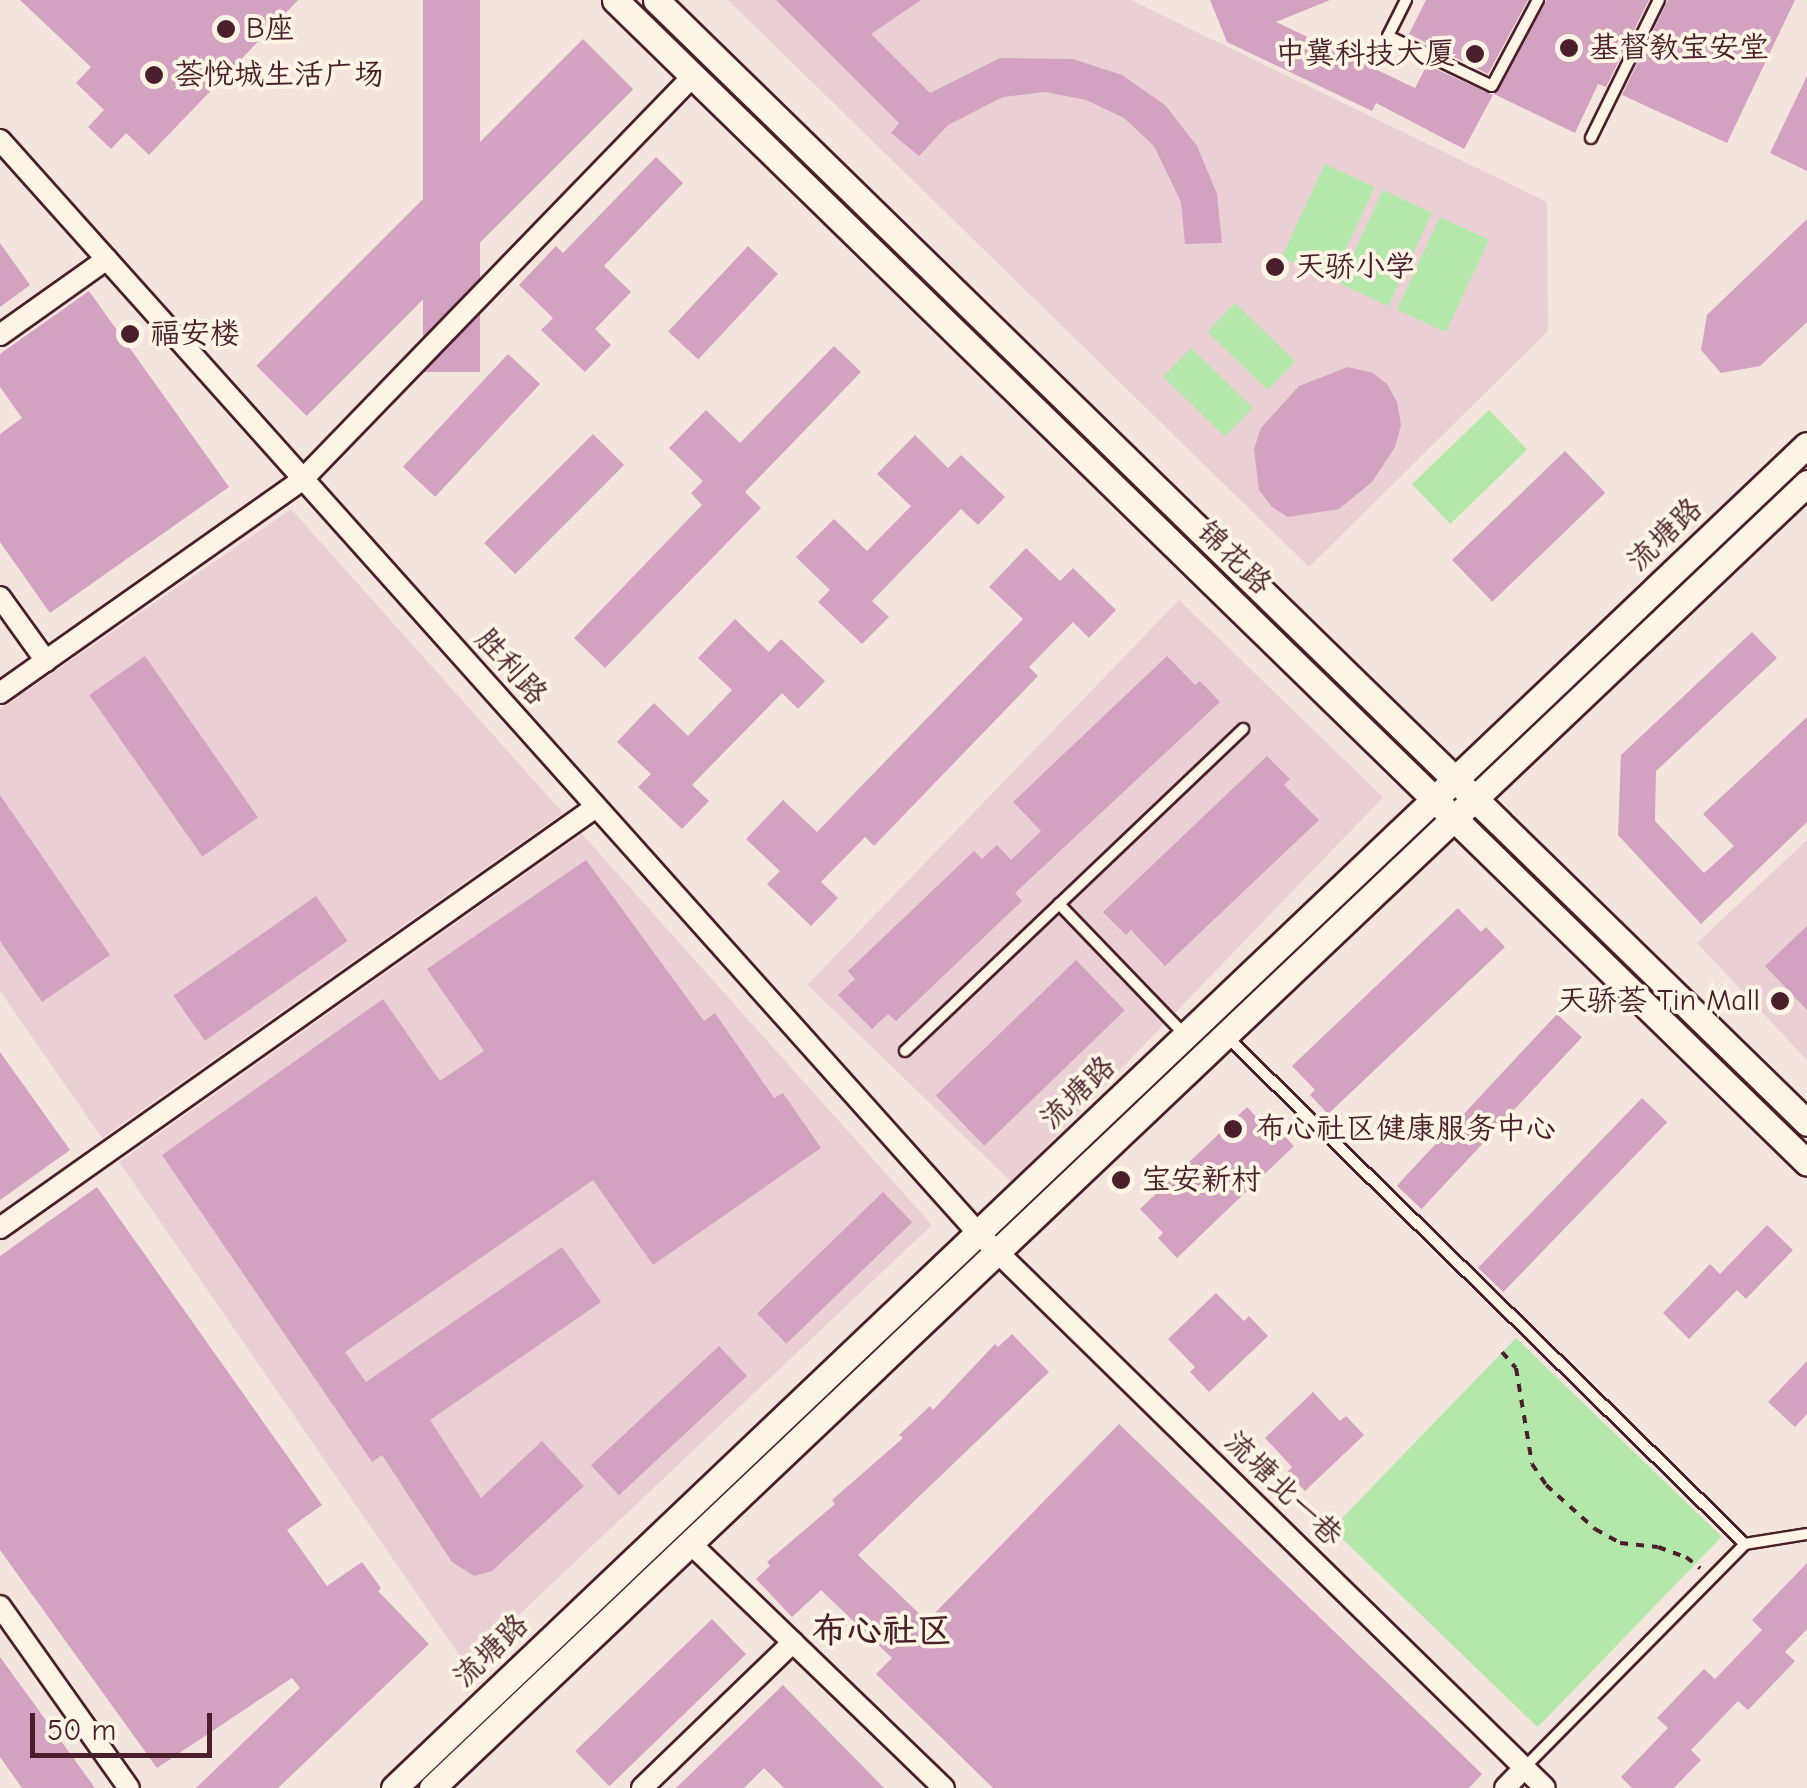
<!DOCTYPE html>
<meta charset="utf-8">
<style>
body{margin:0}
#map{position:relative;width:1807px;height:1788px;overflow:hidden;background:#f4e4de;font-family:"Comic Neue","LXGW WenKai TC",sans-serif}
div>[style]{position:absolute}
.built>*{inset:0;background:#ead0d5;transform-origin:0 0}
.green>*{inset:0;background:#b4e8aa;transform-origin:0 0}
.building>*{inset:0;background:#d3a2c0;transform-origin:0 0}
.path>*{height:4px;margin-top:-2px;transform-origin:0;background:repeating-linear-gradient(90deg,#4a1f2b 0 8px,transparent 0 16px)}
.roads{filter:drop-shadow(2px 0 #4a1f2b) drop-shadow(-2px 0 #4a1f2b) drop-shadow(0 2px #4a1f2b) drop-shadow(0 -2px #4a1f2b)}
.service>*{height:10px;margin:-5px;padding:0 5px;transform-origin:5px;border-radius:5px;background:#fcf5e5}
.minor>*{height:20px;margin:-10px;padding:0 10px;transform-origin:10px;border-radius:10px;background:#fcf5e5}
.tertiary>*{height:25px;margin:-12.5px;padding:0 12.5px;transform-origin:12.5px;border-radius:12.5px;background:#fcf5e5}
.dots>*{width:28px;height:28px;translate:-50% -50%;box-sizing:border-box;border:5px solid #fcf5e5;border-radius:50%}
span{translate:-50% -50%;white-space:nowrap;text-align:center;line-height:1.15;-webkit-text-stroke:8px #fcf5e5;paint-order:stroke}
.poi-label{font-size:30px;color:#4a1f2b}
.left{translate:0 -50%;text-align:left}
.right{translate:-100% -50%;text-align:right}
.street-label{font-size:30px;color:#4a1f2b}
.quarter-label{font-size:35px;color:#4a1f2b;font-weight:700}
.scale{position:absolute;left:30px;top:1713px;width:182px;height:45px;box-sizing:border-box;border:5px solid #4a1f2b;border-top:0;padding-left:12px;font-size:30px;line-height:35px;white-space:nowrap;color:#4a1f2b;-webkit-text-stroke:8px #fcf5e5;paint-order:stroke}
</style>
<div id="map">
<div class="built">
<div style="clip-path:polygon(728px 0,1131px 0,1547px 202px,1548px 331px,1309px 567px)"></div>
<div style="clip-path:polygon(291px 509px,563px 813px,102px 1138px,0 991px,0 709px)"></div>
<div style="left:1179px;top:600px;width:284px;height:535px;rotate:44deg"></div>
<div style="clip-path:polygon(582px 834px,932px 1225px,466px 1665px,119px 1162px)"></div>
<div style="clip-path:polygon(1807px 840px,1807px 1060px,1697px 943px)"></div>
</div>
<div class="green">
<div style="left:1325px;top:164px;width:55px;height:103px;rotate:25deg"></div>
<div style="left:1383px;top:190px;width:54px;height:103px;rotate:25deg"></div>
<div style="left:1440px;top:217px;width:54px;height:102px;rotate:25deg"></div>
<div style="left:1235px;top:303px;width:84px;height:40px;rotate:44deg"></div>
<div style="left:1191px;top:348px;width:86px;height:40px;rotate:44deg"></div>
<div style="left:1489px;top:410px;width:55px;height:107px;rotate:46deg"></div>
<div style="left:1516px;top:1338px;width:286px;height:265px;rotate:44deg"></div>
</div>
<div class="building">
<div style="clip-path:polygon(20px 0,298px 0,149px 155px,126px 133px,111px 149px,88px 127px,104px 110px,76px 83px,91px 67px)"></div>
<div style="left:423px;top:0;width:57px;height:372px"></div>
<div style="clip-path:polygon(776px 0,921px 0,871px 34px,930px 93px,1000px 58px,1073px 59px,1122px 75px,1165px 105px,1197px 146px,1217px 194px,1222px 243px,1185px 244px,1181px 202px,1154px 146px,1124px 118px,1086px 100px,1045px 92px,1003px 97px,948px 125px,919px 156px,891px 133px,899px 123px)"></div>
<div style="clip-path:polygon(1210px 0,1330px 0,1276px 22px,1415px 88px,1427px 65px,1493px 95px,1464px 149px,1376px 103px,1372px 111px,1227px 42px)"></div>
<div style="clip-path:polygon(1426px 0,1528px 0,1488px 74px,1409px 34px)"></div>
<div style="clip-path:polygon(1547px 0,1649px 0,1606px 87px,1598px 84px,1575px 133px,1494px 94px)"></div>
<div style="clip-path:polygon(1668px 0,1795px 0,1727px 143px,1622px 95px)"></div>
<div style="left:583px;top:39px;width:71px;height:462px;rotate:45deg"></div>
<div style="clip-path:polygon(1807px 76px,1807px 171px,1770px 153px)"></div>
<div style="clip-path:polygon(656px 157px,683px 183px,604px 266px,631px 292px,595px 329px,611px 345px,585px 372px,541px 330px,553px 318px,519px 285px,556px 246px,563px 253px)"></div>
<div style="clip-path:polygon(1807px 219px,1807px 322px,1760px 366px,1721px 373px,1701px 350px,1707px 315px)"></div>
<div style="clip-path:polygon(0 243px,30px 285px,0 307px)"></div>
<div style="left:748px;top:246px;width:41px;height:117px;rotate:43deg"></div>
<div style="clip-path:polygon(89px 291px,229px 487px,50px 613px,0 542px,0 434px,22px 418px,0 387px,0 354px)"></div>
<div style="clip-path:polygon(834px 346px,861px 372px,745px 492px,761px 508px,605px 668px,574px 638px,702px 505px,691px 493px,703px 481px,669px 448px,706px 410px,740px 443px)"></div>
<div style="left:508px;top:354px;width:44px;height:154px;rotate:43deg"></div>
<div style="clip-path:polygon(1348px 367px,1373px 373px,1387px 384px,1397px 402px,1401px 425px,1395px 447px,1372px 482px,1339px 509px,1288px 517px,1272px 507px,1259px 490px,1254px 449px,1261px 428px,1299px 386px)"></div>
<div style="left:593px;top:434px;width:44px;height:154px;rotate:45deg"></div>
<div style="clip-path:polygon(915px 435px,948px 468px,961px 455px,1005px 497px,978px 525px,961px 509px,872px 601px,889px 617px,862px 644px,818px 602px,830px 590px,796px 557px,834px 519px,867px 551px,911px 506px,877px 474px)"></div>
<div style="left:1565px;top:451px;width:58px;height:157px;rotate:46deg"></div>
<div style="clip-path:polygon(1026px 548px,1060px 581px,1073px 568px,1116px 610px,1089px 638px,1073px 622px,1029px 667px,1038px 676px,874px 846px,865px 837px,821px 882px,838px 898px,811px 926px,767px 884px,780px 871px,746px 839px,783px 800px,817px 832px,1023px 619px,989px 587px)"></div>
<div style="clip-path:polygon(735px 619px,769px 652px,781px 639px,825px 681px,798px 709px,782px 693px,692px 785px,709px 801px,682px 829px,638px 787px,651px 774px,617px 742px,654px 703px,688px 736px,732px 690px,698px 658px)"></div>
<div style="clip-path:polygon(1752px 632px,1777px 658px,1656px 771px,1655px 821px,1704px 873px,1734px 846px,1703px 814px,1807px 717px,1807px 822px,1701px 924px,1618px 835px,1621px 755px)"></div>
<div style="left:145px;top:656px;width:197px;height:68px;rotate:55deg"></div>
<div style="clip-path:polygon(1167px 656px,1195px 685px,1200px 681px,1220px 702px,1015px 893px,1022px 901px,896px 1021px,888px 1014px,872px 1029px,838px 995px,855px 979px,848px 971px,974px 851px,982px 859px,997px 845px,1011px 860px,1041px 831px,1013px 802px)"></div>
<div style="clip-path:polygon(1267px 756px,1290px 779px,1284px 785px,1319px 820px,1165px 966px,1131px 930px,1126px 935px,1103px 912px)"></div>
<div style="clip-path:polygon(0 795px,110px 955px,42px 1002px,0 941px)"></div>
<div style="clip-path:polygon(586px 860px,704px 1021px,715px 1013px,774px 1098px,783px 1093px,821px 1148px,653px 1265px,593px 1180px,345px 1352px,366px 1382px,562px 1247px,601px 1302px,430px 1420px,481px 1498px,542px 1441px,584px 1486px,492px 1571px,474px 1576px,452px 1562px,382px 1455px,372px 1462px,162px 1155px,383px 999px,440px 1081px,484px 1051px,427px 969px)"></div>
<div style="left:316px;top:896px;width:55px;height:174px;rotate:55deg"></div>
<div style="clip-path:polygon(1458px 908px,1481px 932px,1486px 927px,1505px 947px,1328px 1114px,1310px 1095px,1315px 1090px,1292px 1066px)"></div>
<div style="clip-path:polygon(1807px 926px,1807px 1010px,1765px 966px)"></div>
<div style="left:1076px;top:960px;width:70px;height:195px;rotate:46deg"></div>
<div style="left:1557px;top:1014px;width:34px;height:235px;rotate:43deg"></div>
<div style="clip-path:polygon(0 1052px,70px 1150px,0 1200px)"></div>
<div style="left:1642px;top:1098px;width:35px;height:236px;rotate:44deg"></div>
<div style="clip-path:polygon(1247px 1107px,1270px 1131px,1275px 1126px,1294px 1146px,1177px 1258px,1158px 1238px,1163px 1233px,1140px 1209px)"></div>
<div style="clip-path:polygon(97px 1187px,322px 1505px,287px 1530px,327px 1586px,362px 1562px,381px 1588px,378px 1591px,429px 1644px,278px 1788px,196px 1788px,300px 1688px,292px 1678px,157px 1768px,0 1550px,0 1256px)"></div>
<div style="left:883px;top:1192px;width:42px;height:175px;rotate:46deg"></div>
<div style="clip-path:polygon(1767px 1225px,1793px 1250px,1746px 1299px,1737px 1290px,1689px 1339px,1663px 1313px,1710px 1264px,1720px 1274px)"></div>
<div style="clip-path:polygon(1216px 1293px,1244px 1321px,1249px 1316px,1268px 1336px,1209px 1392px,1190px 1372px,1195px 1367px,1168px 1339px)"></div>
<div style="clip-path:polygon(1012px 1334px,1049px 1372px,858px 1555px,927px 1621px,1119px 1424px,1482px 1774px,1469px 1788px,993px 1788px,876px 1674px,892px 1658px,821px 1590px,792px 1617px,756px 1579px,770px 1566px,767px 1562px,835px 1504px,832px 1500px,903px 1438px,899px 1435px,930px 1406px,933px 1410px,995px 1344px,998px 1347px)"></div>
<div style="left:719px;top:1346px;width:41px;height:175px;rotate:47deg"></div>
<div style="clip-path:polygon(1807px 1361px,1807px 1414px,1795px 1427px,1768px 1402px)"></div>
<div style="clip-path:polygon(1313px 1392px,1340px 1421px,1346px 1416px,1364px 1435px,1305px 1491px,1287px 1472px,1292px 1467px,1265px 1438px)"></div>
<div style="clip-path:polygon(1807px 1563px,1807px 1629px,1785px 1652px,1795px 1661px,1748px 1710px,1738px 1701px,1691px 1750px,1701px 1760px,1674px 1788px,1632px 1788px,1621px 1777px,1668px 1728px,1657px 1718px,1704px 1669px,1715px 1679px,1762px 1630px,1752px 1620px)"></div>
<div style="left:712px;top:1619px;width:49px;height:190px;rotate:46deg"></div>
<div style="clip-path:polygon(0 1657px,48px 1723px,95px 1788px,22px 1788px,0 1757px)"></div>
<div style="clip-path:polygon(783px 1685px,884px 1788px,784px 1788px,764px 1768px,744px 1788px,676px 1788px)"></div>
</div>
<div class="path">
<div style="left:1502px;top:1352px;width:21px;rotate:49deg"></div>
<div style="left:1516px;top:1368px;width:97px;rotate:80.5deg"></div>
<div style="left:1532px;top:1464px;width:25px;rotate:56deg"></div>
<div style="left:1546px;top:1485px;width:66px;rotate:41.9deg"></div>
<div style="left:1595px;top:1529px;width:29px;rotate:29deg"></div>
<div style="left:1620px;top:1543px;width:38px;rotate:6deg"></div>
<div style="left:1658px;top:1547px;width:30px;rotate:20deg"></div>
<div style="left:1686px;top:1557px;width:18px;rotate:38deg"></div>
</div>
<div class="roads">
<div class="service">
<div style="left:1406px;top:0;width:40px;rotate:116.6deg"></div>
<div style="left:1388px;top:36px;width:115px;rotate:25.7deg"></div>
<div style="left:1492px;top:86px;width:98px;rotate:-61.9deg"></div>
<div style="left:1591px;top:138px;width:154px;rotate:-63.8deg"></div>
<div style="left:1059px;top:904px;width:182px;rotate:46.1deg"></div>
<div style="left:1226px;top:1036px;width:726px;rotate:44.39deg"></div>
<div style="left:1745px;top:1544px;width:315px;rotate:134.6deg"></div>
<div style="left:905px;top:1051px;width:467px;rotate:-43.6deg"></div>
<div style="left:1745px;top:1544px;width:63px;rotate:-9.2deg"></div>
</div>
<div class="minor">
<div style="left:0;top:140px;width:1467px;rotate:48.18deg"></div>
<div style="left:978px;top:1233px;width:793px;rotate:44.39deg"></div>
<div style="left:0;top:335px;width:131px;rotate:-35.4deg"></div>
<div style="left:0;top:597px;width:79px;rotate:54.3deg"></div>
<div style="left:0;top:693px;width:371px;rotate:-35.2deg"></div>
<div style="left:303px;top:479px;width:561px;rotate:-45.94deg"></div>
<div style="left:0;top:1228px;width:730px;rotate:-35.24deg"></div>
<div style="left:690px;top:1543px;width:353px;rotate:44deg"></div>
<div style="left:0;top:1606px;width:223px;rotate:54.7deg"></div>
<div style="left:642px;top:1788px;width:210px;rotate:-44deg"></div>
<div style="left:1505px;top:1788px;width:28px;rotate:-46deg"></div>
</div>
<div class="tertiary">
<div style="left:615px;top:0;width:1665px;rotate:44.29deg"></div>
<div style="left:656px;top:0;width:1608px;rotate:44.29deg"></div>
<div style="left:394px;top:1788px;width:1949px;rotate:-43.55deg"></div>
<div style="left:432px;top:1788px;width:1896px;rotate:-43.5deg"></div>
</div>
</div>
<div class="dots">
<div style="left:226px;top:29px;background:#4a1f2b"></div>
<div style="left:1569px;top:48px;background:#4a1f2b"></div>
<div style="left:1475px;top:54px;background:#4a1f2b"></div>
<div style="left:154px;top:75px;background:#4a1f2b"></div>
<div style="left:1275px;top:267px;background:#4a1f2b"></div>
<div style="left:130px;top:334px;background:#4a1f2b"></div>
<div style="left:1780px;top:1001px;background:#4a1f2b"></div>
<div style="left:1233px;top:1129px;background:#4a1f2b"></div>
<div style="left:1121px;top:1180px;background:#4a1f2b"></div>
</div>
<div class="poi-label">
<span class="left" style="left:246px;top:29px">B座</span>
<span class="left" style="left:1589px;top:48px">基督教宝安堂</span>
<span class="right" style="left:1455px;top:54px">中冀科技大厦</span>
<span class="left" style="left:174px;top:75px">荟悦城生活广场</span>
<span class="left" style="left:1295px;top:267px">天骄小学</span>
<span class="left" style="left:150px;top:334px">福安楼</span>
<span class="right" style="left:1760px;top:1001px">天骄荟 Tin Mall</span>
<span class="left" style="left:1256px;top:1129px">布心社区健康服务中心</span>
<span class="left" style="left:1141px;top:1180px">宝安新村</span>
</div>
<div class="street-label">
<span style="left:1665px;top:535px;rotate:-44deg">流塘路</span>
<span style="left:1234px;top:558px;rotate:44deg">锦花路</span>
<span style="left:511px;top:667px;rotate:48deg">胜利路</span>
<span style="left:1078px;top:1093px;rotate:-44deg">流塘路</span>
<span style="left:1283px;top:1489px;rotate:44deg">流塘北一巷</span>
<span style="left:491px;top:1651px;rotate:-44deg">流塘路</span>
</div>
<div class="quarter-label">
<span style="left:882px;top:1631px">布心社区</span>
</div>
<div class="scale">50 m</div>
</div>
